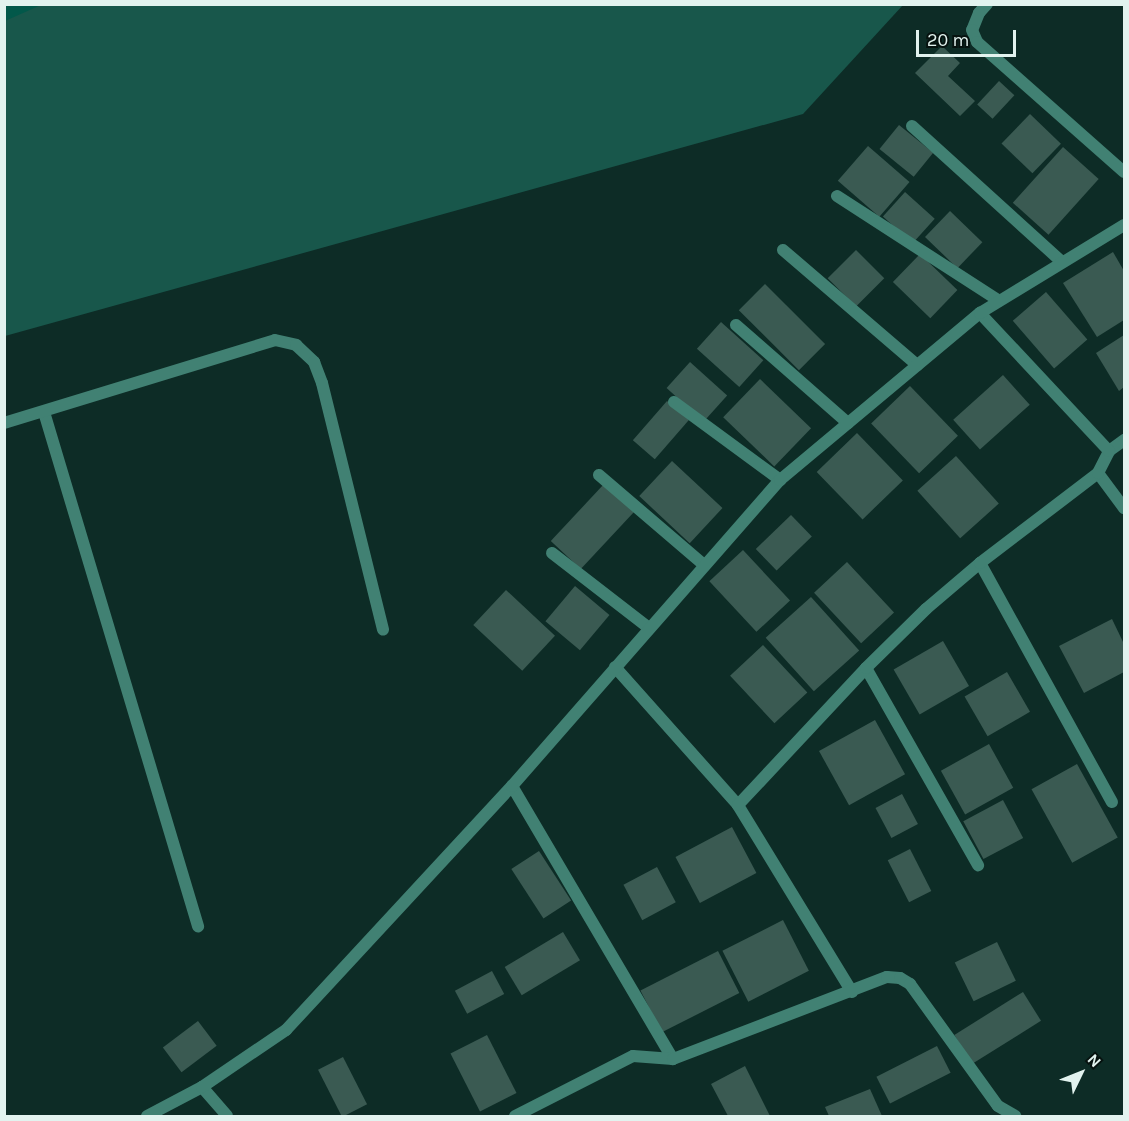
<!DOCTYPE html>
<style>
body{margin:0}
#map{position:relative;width:1129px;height:1121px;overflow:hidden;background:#0d2c26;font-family:Karla,sans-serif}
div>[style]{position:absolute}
.green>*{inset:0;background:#18574b}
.forest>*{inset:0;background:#02584a}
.building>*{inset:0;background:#3a5a52;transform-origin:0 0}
.street>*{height:12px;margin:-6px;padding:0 6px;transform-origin:6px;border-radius:6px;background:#418173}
span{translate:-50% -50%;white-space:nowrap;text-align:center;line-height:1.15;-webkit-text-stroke:5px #06120f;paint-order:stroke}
.frame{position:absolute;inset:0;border:6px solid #e2f3ef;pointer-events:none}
.north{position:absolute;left:1051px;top:1043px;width:60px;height:60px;-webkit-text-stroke:4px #06120f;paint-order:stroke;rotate:47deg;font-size:16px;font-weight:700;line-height:24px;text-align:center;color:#e2f3ef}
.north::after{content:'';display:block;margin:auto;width:21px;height:27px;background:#e2f3ef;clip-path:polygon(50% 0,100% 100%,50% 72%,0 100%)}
.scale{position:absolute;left:916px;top:30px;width:100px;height:27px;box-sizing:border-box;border:3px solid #e2f3ef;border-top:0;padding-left:8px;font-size:18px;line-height:21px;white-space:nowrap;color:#e2f3ef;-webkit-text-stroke:4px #06120f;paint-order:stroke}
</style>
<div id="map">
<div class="green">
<div style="clip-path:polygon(5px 5px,903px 5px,803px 114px,5px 336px)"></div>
</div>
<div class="forest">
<div style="clip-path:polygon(5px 4px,41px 4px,41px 5px,5px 21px)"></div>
</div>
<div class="building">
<div style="clip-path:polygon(942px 46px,960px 63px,948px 76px,975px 101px,960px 116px,915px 73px)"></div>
<div style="left:999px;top:81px;width:21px;height:32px;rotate:43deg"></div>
<div style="left:1030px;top:114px;width:43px;height:41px;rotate:44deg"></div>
<div style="left:899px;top:125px;width:44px;height:31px;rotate:39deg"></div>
<div style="left:868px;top:146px;width:55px;height:46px;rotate:41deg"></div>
<div style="left:1063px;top:147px;width:48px;height:75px;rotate:42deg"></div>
<div style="left:905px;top:192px;width:40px;height:33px;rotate:42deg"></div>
<div style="left:950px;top:211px;width:45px;height:36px;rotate:44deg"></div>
<div style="left:856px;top:250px;width:40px;height:40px;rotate:45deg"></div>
<div style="clip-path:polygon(1113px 252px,1124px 271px,1124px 320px,1097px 337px,1063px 283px)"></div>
<div style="left:920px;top:254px;width:52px;height:39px;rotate:44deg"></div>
<div style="left:765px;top:284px;width:85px;height:37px;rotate:45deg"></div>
<div style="left:1046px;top:292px;width:63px;height:44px;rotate:49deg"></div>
<div style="left:721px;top:322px;width:57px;height:36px;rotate:42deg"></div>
<div style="clip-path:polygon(1124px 335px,1124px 387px,1119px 391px,1096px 353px)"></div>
<div style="left:690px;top:362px;width:50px;height:35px;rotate:42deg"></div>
<div style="left:1003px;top:375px;width:40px;height:67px;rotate:48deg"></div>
<div style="left:760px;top:379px;width:71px;height:53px;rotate:44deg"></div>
<div style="left:910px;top:386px;width:69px;height:54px;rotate:46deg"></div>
<div style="left:667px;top:401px;width:29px;height:52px;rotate:41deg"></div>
<div style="left:857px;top:433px;width:66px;height:56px;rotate:46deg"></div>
<div style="left:956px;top:456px;width:64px;height:52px;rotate:48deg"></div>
<div style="left:672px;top:461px;width:69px;height:48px;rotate:43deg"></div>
<div style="left:604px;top:484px;width:41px;height:78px;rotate:43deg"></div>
<div style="left:791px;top:515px;width:30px;height:49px;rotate:46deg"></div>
<div style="left:743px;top:550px;width:69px;height:46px;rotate:47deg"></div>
<div style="left:847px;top:562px;width:69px;height:45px;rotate:47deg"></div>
<div style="left:575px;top:586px;width:45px;height:46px;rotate:40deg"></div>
<div style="left:506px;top:590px;width:67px;height:48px;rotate:43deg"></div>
<div style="left:811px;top:597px;width:72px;height:61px;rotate:48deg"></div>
<div style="clip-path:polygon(1112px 619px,1124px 644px,1124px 672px,1084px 693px,1059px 646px)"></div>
<div style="left:943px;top:641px;width:52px;height:57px;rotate:60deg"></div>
<div style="left:763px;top:645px;width:65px;height:45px;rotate:47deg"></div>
<div style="left:1007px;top:672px;width:46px;height:49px;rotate:60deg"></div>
<div style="left:875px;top:720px;width:62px;height:64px;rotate:61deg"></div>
<div style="left:989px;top:744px;width:50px;height:55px;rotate:61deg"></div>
<div style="left:1077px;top:764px;width:84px;height:52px;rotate:61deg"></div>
<div style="left:902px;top:794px;width:34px;height:30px;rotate:62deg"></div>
<div style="left:1003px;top:800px;width:43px;height:45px;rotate:62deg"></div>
<div style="left:732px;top:827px;width:52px;height:64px;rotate:62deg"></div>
<div style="left:910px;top:849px;width:47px;height:25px;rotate:63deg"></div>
<div style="left:539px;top:851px;width:59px;height:33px;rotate:57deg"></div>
<div style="left:657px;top:867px;width:40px;height:38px;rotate:62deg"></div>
<div style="left:783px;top:920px;width:57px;height:68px;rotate:63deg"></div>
<div style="left:563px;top:932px;width:33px;height:68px;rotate:59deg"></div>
<div style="left:997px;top:942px;width:43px;height:47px;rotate:64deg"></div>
<div style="left:718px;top:951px;width:47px;height:87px;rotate:63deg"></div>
<div style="left:492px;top:971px;width:26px;height:42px;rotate:62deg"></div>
<div style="left:1023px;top:992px;width:34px;height:81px;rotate:58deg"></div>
<div style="left:198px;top:1021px;width:31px;height:44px;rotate:53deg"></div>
<div style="left:487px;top:1035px;width:65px;height:41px;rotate:63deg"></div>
<div style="left:937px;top:1046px;width:30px;height:68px;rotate:63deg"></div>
<div style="left:343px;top:1057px;width:53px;height:28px;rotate:63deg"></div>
<div style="clip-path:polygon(745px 1066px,770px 1116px,728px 1116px,711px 1084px)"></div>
<div style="clip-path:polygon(870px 1089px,882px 1116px,829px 1116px,825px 1107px)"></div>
</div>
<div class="street">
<div style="left:987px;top:4px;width:12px;rotate:132deg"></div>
<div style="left:979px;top:13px;width:18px;rotate:112deg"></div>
<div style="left:972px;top:30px;width:13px;rotate:67deg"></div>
<div style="left:977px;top:42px;width:196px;rotate:41.5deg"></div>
<div style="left:912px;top:126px;width:202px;rotate:42.2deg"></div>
<div style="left:837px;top:196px;width:193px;rotate:32.9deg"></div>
<div style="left:783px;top:250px;width:177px;rotate:40.6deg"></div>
<div style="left:736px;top:325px;width:149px;rotate:41.2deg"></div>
<div style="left:674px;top:402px;width:132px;rotate:36.3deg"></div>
<div style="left:44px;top:412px;width:537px;rotate:73.32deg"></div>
<div style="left:4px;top:423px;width:283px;rotate:-17deg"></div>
<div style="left:275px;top:340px;width:22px;rotate:13deg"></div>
<div style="left:296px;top:345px;width:25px;rotate:43deg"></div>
<div style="left:314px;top:362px;width:22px;rotate:69deg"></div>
<div style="left:322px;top:383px;width:254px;rotate:76.1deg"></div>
<div style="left:1109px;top:451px;width:19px;rotate:-36deg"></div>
<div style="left:1098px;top:473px;width:44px;rotate:53.4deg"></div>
<div style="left:599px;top:475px;width:138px;rotate:40.6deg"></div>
<div style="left:552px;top:553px;width:123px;rotate:37.7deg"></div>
<div style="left:980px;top:563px;width:273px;rotate:61.1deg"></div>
<div style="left:615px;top:667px;width:185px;rotate:48.3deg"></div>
<div style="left:866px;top:668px;width:227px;rotate:60.4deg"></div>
<div style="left:512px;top:786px;width:317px;rotate:59.5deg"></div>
<div style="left:852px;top:992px;width:219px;rotate:-121.4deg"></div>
<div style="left:738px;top:805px;width:187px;rotate:-46.9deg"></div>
<div style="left:866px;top:668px;width:84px;rotate:-44.5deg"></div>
<div style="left:926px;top:609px;width:71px;rotate:-40.4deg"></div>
<div style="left:980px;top:563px;width:148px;rotate:-37.3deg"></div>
<div style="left:1098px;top:473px;width:25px;rotate:-63deg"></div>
<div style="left:1109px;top:451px;width:189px;rotate:-133.1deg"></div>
<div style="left:202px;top:1087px;width:38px;rotate:49deg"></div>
<div style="left:147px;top:1116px;width:62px;rotate:-27.8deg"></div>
<div style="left:202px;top:1087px;width:102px;rotate:-34.2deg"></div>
<div style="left:286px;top:1030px;width:333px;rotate:-47.2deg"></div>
<div style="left:512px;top:786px;width:407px;rotate:-48.8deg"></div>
<div style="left:780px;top:480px;width:261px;rotate:-39.9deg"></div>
<div style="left:980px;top:313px;width:169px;rotate:-31.4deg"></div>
<div style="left:515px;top:1116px;width:132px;rotate:-27deg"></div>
<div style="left:633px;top:1056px;width:40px;rotate:4.3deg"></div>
<div style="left:673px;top:1059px;width:229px;rotate:-21deg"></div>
<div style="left:887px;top:977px;width:13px;rotate:4deg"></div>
<div style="left:900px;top:978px;width:12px;rotate:31deg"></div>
<div style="left:910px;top:984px;width:150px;rotate:54.2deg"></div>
<div style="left:998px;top:1106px;width:20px;rotate:30deg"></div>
</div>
<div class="frame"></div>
<div class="north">N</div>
<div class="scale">20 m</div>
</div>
